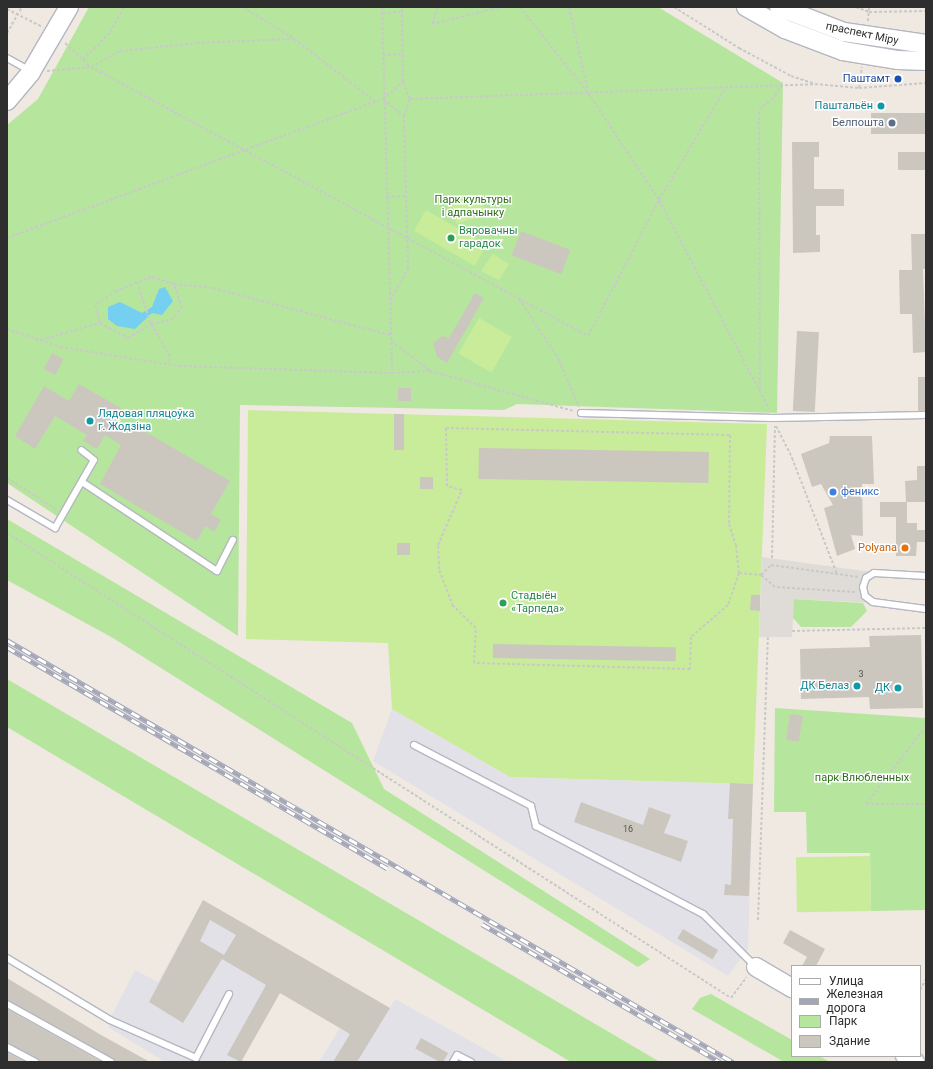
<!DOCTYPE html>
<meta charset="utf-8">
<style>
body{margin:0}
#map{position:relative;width:933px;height:1069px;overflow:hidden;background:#efe9e1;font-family:Roboto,sans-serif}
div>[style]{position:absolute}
.industrial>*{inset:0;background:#e3e1e8}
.green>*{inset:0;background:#b6e59e}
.pitch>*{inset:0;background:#c9ec9a;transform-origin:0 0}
.plaza>*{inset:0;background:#dfdcd8}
.water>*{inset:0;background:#75cff0}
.building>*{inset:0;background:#cbc7bf;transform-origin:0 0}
.path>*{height:2px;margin-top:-1px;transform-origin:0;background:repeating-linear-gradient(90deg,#c9c9c9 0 3px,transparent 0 5px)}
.roads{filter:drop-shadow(1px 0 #b4b7c1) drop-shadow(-1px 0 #b4b7c1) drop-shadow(0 1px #b4b7c1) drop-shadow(0 -1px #b4b7c1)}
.lane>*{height:6px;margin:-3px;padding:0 3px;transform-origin:3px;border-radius:3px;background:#fff}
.secondary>*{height:18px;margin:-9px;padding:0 9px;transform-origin:9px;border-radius:9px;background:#fff}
.rail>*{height:4.5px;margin-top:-2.25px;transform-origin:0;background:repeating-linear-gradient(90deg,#fff 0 9px,#a3a6b8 0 18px);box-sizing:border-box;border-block:1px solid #a3a6b8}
.dots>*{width:11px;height:11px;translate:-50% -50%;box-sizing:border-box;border:2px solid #fff;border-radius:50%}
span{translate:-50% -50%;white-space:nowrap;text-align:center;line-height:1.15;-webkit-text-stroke:3px #fff;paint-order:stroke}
.number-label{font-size:9px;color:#555452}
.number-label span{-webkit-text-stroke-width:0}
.street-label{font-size:11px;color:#2e2e2e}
.transit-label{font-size:11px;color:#164399}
.right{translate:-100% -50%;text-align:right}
.culture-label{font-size:11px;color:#0d838f}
.left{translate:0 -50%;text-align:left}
.service-label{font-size:11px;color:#4e5e75}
.park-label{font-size:11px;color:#2c6e1b}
.leisure-label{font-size:11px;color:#27864d}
.shop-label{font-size:11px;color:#366cbe}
.food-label{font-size:11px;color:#c56008}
.frame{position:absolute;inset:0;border:8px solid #2e2e2e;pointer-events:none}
.legend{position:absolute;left:791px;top:965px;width:130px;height:92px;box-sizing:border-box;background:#fff;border:1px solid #ababab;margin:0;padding:5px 7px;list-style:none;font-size:12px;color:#2e2e2e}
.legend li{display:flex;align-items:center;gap:8px;height:20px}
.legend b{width:20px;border:1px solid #ababab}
</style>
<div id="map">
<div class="industrial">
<div style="clip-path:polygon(392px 709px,510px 777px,753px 784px,748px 949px,728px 976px,373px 761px)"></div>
<div style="clip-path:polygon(203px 900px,390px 1008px,395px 999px,508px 1062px,319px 1062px,340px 1028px,280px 993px,241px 1062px,165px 1062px,108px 1027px,110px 1019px,135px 970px,158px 982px)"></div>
</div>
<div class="green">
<div style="clip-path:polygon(89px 7px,658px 7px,783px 83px,777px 413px,517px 404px,504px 410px,240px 405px,238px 636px,7px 483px,7px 125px,38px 99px)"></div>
<div style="clip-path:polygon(7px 519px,352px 723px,384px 789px,650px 959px,638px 967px,113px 638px,7px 580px)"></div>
<div style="clip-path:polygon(793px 599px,863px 603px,867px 611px,851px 627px,801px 627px,793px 618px)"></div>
<div style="clip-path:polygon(7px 679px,660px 1062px,571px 1062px,7px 727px)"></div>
<div style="clip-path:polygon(775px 708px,926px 718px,926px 910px,871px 911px,870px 853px,807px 853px,806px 812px,774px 812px)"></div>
<div style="clip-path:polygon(711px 994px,792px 1040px,792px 1056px,819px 1056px,830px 1062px,784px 1062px,692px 1009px,700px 998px)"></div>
</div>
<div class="pitch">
<div style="left:480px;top:194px;width:22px;height:31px;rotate:74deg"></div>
<div style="left:426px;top:210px;width:70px;height:24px;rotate:30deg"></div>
<div style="clip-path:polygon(493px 254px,509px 264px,499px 280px,481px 271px)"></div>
<div style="left:479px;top:318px;width:38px;height:41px;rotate:30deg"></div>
<div style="clip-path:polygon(248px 410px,767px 424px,753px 784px,510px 777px,392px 709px,388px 643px,246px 639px)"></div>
<div style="left:870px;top:856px;width:55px;height:74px;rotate:89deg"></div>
</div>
<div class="plaza">
<div style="clip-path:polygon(762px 557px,879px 573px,870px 575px,863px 592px,878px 603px,794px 599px,792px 637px,759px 637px)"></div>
</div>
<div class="water">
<div style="clip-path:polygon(165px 287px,173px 301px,162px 315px,152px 313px,135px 329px,117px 326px,108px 319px,108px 307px,120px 302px,142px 313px,152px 307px,159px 289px)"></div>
</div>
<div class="building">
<div style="left:926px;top:113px;width:21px;height:55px;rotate:90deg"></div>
<div style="clip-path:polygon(792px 142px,819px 142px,819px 157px,814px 157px,814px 189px,844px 189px,844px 206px,816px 206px,816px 235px,820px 235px,820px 252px,793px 253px)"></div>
<div style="left:926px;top:152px;width:18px;height:28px;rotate:90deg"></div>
<div style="left:521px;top:231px;width:53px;height:26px;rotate:21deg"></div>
<div style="clip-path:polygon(911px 234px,926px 234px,926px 269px,923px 269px,926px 352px,913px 353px,912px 314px,900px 314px,899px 270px,912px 270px)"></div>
<div style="clip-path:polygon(475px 293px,484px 298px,447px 363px,437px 357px,433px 343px,442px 336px,449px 338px)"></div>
<div style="left:797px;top:331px;width:22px;height:80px;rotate:3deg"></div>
<div style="left:52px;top:353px;width:13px;height:18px;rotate:27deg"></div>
<div style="left:926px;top:377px;width:34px;height:8px;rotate:90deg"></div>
<div style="clip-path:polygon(79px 384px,124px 410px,114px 426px,127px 434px,134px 425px,230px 481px,211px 514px,221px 520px,214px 532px,205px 526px,197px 541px,100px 484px,121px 445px,105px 435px,97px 449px,83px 441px,87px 435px,55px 416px,35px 449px,15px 436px,44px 386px,69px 401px)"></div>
<div style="left:398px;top:388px;width:13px;height:13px"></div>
<div style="left:394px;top:414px;width:10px;height:36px"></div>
<div style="clip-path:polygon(830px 436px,872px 436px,874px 484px,862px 484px,863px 536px,851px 535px,855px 549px,837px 556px,824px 508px,833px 505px,821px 484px,812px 487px,801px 454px,829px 443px)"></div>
<div style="left:479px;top:448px;width:230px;height:31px;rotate:1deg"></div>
<div style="clip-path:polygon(917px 466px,926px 466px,926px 502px,906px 502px,905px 481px,917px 480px)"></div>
<div style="left:420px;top:477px;width:13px;height:12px"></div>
<div style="clip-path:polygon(880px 502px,907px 502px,907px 523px,917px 523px,917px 530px,926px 530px,926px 542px,917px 542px,916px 556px,896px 556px,896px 517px,880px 517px)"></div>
<div style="left:397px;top:543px;width:13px;height:12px"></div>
<div style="clip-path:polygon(751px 595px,760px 595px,760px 611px,750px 610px)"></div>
<div style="clip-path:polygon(921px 635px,923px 708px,870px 709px,869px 697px,801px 699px,800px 649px,870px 647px,869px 636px)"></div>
<div style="left:493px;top:644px;width:183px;height:14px;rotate:1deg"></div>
<div style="left:790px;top:714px;width:13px;height:26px;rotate:9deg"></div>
<div style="clip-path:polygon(730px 783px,753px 784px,749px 896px,724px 895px,725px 884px,731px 885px,733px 819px,728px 819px)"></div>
<div style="clip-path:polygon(581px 802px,643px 825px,649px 807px,671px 815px,664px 833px,688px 841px,681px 862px,574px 822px)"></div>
<div style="clip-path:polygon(evenodd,203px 900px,390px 1008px,357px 1062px,333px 1062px,350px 1034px,280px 993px,241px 1062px,227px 1055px,266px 985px,222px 959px,183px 1023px,149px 1002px,203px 900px,210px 920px,236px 935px,224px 955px,200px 941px,210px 920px)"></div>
<div style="left:683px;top:929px;width:41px;height:11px;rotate:31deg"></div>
<div style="clip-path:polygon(790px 930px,825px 949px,816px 966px,802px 966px,807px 957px,783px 943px)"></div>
<div style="clip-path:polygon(7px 978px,101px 1035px,150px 1062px,115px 1062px,7px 1000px)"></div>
<div style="clip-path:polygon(7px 1009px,102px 1062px,39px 1062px,7px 1043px)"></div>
<div style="left:421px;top:1038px;width:31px;height:12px;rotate:29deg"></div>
<div style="clip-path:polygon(7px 1052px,25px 1062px,7px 1062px)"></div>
</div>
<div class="path">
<div style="left:243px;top:7px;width:59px;rotate:31.8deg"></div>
<div style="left:382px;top:7px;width:366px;rotate:88.4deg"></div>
<div style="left:438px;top:7px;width:18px;rotate:109deg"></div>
<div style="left:432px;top:24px;width:72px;rotate:-13.7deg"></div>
<div style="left:520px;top:7px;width:110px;rotate:51.7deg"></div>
<div style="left:588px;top:93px;width:128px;rotate:56.4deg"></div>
<div style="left:659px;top:200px;width:236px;rotate:62.2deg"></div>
<div style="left:569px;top:7px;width:86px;rotate:77.3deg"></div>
<div style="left:674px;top:7px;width:77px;rotate:32.2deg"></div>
<div style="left:739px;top:48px;width:59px;rotate:28.3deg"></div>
<div style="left:791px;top:76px;width:25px;rotate:18deg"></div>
<div style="left:815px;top:84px;width:44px;rotate:5.2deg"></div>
<div style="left:859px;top:88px;width:67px;rotate:-4.3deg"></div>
<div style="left:856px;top:7px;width:14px;rotate:21deg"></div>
<div style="left:869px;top:12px;width:57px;rotate:-1deg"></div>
<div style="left:7px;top:9px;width:39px;rotate:27deg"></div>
<div style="left:383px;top:13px;width:19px;rotate:-3deg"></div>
<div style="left:868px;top:21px;width:14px;rotate:-86deg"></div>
<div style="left:7px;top:33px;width:30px;rotate:-60deg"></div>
<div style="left:65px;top:43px;width:35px;rotate:43deg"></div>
<div style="left:91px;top:67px;width:565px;rotate:28.42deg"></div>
<div style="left:588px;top:336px;width:153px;rotate:-62.4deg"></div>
<div style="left:659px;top:200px;width:131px;rotate:-59.3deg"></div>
<div style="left:383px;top:55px;width:20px;rotate:-3deg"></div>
<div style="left:83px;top:60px;width:39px;rotate:-46deg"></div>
<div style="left:110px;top:32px;width:29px;rotate:-61deg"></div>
<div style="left:47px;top:71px;width:44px;rotate:-5.2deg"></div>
<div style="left:91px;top:67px;width:33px;rotate:-29deg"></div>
<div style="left:120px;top:51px;width:77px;rotate:-5.9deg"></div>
<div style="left:197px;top:43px;width:97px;rotate:-2.4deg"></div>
<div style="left:294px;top:39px;width:103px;rotate:37.5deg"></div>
<div style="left:859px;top:88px;width:21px;rotate:-82deg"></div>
<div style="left:383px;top:99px;width:27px;rotate:39deg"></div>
<div style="left:410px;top:99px;width:405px;rotate:-2.1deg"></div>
<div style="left:387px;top:197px;width:19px;rotate:-3deg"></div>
<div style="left:7px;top:238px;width:401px;rotate:-20.3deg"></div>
<div style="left:383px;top:99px;width:26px;rotate:-40deg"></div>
<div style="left:137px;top:282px;width:44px;rotate:71.6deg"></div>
<div style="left:151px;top:324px;width:35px;rotate:59deg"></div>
<div style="left:169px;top:354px;width:10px;rotate:90deg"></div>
<div style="left:174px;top:284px;width:39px;rotate:6deg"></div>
<div style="left:213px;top:288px;width:183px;rotate:14.9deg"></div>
<div style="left:519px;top:299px;width:73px;rotate:56.7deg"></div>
<div style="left:559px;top:360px;width:51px;rotate:66.9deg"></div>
<div style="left:390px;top:301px;width:38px;rotate:-61deg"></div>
<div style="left:408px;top:268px;width:152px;rotate:-91.5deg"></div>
<div style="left:404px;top:116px;width:18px;rotate:-71deg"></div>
<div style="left:410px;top:99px;width:18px;rotate:-112deg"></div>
<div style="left:403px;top:82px;width:75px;rotate:-90.8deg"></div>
<div style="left:7px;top:329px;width:56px;rotate:18.8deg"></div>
<div style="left:60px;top:347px;width:121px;rotate:9.1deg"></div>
<div style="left:179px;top:366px;width:213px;rotate:1.9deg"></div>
<div style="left:392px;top:373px;width:38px;rotate:-3deg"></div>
<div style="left:41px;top:340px;width:61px;rotate:-16.1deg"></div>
<div style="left:100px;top:323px;width:32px;rotate:28deg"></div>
<div style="left:128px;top:338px;width:27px;rotate:-31deg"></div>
<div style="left:151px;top:324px;width:20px;rotate:-11deg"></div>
<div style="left:171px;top:320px;width:16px;rotate:-47deg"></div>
<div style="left:182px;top:308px;width:25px;rotate:-108deg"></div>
<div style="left:174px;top:284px;width:24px;rotate:-163deg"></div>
<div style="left:151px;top:277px;width:38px;rotate:158deg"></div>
<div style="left:116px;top:291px;width:25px;rotate:146deg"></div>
<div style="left:95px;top:305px;width:19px;rotate:74deg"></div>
<div style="left:391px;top:341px;width:49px;rotate:37.6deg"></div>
<div style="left:430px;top:371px;width:148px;rotate:15.6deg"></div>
<div style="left:760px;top:390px;width:280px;rotate:-90.2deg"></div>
<div style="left:759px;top:110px;width:21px;rotate:-41deg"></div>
<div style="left:775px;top:96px;width:13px;rotate:-58deg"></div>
<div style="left:776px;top:426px;width:36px;rotate:63deg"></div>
<div style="left:792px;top:458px;width:124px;rotate:68.8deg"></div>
<div style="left:7px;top:478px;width:59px;rotate:32.6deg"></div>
<div style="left:7px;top:533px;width:860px;rotate:32.71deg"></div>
<div style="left:731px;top:998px;width:26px;rotate:-53deg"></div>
<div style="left:772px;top:558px;width:132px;rotate:-88.7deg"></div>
<div style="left:739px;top:573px;width:34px;rotate:109deg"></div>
<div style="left:728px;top:605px;width:49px;rotate:139.1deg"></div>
<div style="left:691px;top:637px;width:32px;rotate:92deg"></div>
<div style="left:690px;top:669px;width:216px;rotate:-178.4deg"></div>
<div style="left:474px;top:663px;width:35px;rotate:-87deg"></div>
<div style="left:476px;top:628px;width:32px;rotate:-136deg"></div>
<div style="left:453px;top:606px;width:40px;rotate:-111deg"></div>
<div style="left:439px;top:569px;width:24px;rotate:-92deg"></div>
<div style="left:438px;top:545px;width:60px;rotate:-66.4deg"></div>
<div style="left:462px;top:490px;width:16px;rotate:-165deg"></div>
<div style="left:447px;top:486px;width:58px;rotate:-91deg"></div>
<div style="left:446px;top:428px;width:284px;rotate:1.4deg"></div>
<div style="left:730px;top:435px;width:89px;rotate:90.6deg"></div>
<div style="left:729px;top:524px;width:22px;rotate:72deg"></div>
<div style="left:736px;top:545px;width:28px;rotate:84deg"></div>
<div style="left:739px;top:573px;width:22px;rotate:5deg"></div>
<div style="left:855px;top:592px;width:80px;rotate:-176.4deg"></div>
<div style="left:775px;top:587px;width:18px;rotate:-139deg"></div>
<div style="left:761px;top:575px;width:14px;rotate:-45deg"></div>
<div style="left:771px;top:565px;width:89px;rotate:7.8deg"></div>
<div style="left:792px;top:631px;width:134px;rotate:-1.3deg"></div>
<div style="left:926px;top:726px;width:98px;rotate:127.6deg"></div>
<div style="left:866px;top:804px;width:60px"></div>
<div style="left:758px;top:920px;width:283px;rotate:-88deg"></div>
<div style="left:920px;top:990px;width:13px;rotate:-61deg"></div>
</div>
<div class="roads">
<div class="lane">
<div style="left:7px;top:58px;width:26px;rotate:29deg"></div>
<div style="left:581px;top:413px;width:192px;rotate:1.5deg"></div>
<div style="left:773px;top:418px;width:153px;rotate:-1.1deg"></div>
<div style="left:82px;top:482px;width:162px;rotate:33.4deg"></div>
<div style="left:217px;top:571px;width:35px;rotate:-63deg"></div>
<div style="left:7px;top:500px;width:56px;rotate:30.3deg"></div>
<div style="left:55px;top:528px;width:78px;rotate:-60.2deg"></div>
<div style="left:94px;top:460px;width:16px;rotate:-142deg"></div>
<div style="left:926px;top:576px;width:52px;rotate:-176.7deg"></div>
<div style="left:874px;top:573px;width:9px;rotate:148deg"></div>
<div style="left:866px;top:578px;width:9px;rotate:108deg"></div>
<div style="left:863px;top:587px;width:9px;rotate:77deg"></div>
<div style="left:865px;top:596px;width:10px;rotate:37deg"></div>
<div style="left:873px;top:602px;width:53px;rotate:7.5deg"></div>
<div style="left:414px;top:745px;width:132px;rotate:27.5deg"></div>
<div style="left:531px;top:806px;width:21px;rotate:76deg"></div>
<div style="left:536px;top:826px;width:189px;rotate:27.8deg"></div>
<div style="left:703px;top:914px;width:74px;rotate:45deg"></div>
<div style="left:7px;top:958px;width:120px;rotate:31deg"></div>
<div style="left:110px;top:1020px;width:94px;rotate:23.8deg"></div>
<div style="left:196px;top:1058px;width:72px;rotate:-62.7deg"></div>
<div style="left:7px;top:1004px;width:119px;rotate:29.1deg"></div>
<div style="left:7px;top:1047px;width:32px;rotate:28deg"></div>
<div style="left:453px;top:1062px;width:8px;rotate:-60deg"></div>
<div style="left:457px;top:1055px;width:16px;rotate:27deg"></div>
</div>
<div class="secondary">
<div style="left:746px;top:7px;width:45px;rotate:29.4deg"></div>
<div style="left:785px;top:29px;width:62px;rotate:20.8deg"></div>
<div style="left:843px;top:51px;width:56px;rotate:9.3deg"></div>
<div style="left:898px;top:60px;width:28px;rotate:2deg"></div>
<div style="left:779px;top:7px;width:70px;rotate:21deg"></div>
<div style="left:844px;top:32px;width:83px;rotate:8.3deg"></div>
<div style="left:7px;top:101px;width:38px;rotate:-50deg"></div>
<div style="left:31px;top:72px;width:75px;rotate:-59.7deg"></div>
<div style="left:756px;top:967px;width:42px;rotate:30.3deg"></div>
<div style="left:905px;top:1056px;width:12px;rotate:31deg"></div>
</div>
</div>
<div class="rail">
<div style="left:7px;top:640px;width:840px;rotate:30.17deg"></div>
<div style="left:7px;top:647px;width:440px;rotate:30.2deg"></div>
<div style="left:482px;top:924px;width:275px;rotate:30.1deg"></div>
</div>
<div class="dots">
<div style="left:898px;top:79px;background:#1a4fb4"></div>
<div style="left:881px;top:106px;background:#0f9aa8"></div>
<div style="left:892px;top:123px;background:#5c6f8a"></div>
<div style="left:451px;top:238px;background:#2e9e5b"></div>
<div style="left:90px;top:421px;background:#0f9aa8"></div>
<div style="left:833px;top:492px;background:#3f7fe0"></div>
<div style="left:905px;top:548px;background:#e8710a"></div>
<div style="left:503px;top:603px;background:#2e9e5b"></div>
<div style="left:857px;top:686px;background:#0f9aa8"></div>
<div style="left:898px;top:688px;background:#0f9aa8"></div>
</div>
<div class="number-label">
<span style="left:861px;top:674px">3</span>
<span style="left:628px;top:829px">16</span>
</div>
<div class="street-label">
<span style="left:862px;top:34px;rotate:12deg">праспект Міру</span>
</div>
<div class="transit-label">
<span class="right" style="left:890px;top:79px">Паштамт</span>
</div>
<div class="culture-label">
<span class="right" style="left:873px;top:106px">Паштальён</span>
<span class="left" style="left:98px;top:421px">Лядовая пляцоўка<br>г. Жодзіна</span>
<span class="right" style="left:849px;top:686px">ДК Белаз</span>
<span class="right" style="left:890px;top:688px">ДК</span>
</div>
<div class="service-label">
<span class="right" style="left:884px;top:123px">Белпошта</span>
</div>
<div class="park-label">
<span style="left:473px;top:207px">Парк культуры<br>і адпачынку</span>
<span style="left:862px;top:778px">парк Влюбленных</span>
</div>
<div class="leisure-label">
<span class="left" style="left:459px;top:238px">Вяровачны<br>гарадок</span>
<span class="left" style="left:511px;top:603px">Стадыён<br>«Тарпеда»</span>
</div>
<div class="shop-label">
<span class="left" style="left:841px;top:492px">феникс</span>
</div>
<div class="food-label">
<span class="right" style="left:897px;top:548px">Polyana</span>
</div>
<div class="frame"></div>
<ul class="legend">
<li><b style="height:5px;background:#fff"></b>Улица</li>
<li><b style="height:5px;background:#a3a6b8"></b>Железная дорога</li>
<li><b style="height:11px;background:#b6e59e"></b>Парк</li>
<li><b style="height:11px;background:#cbc7bf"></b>Здание</li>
</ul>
</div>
